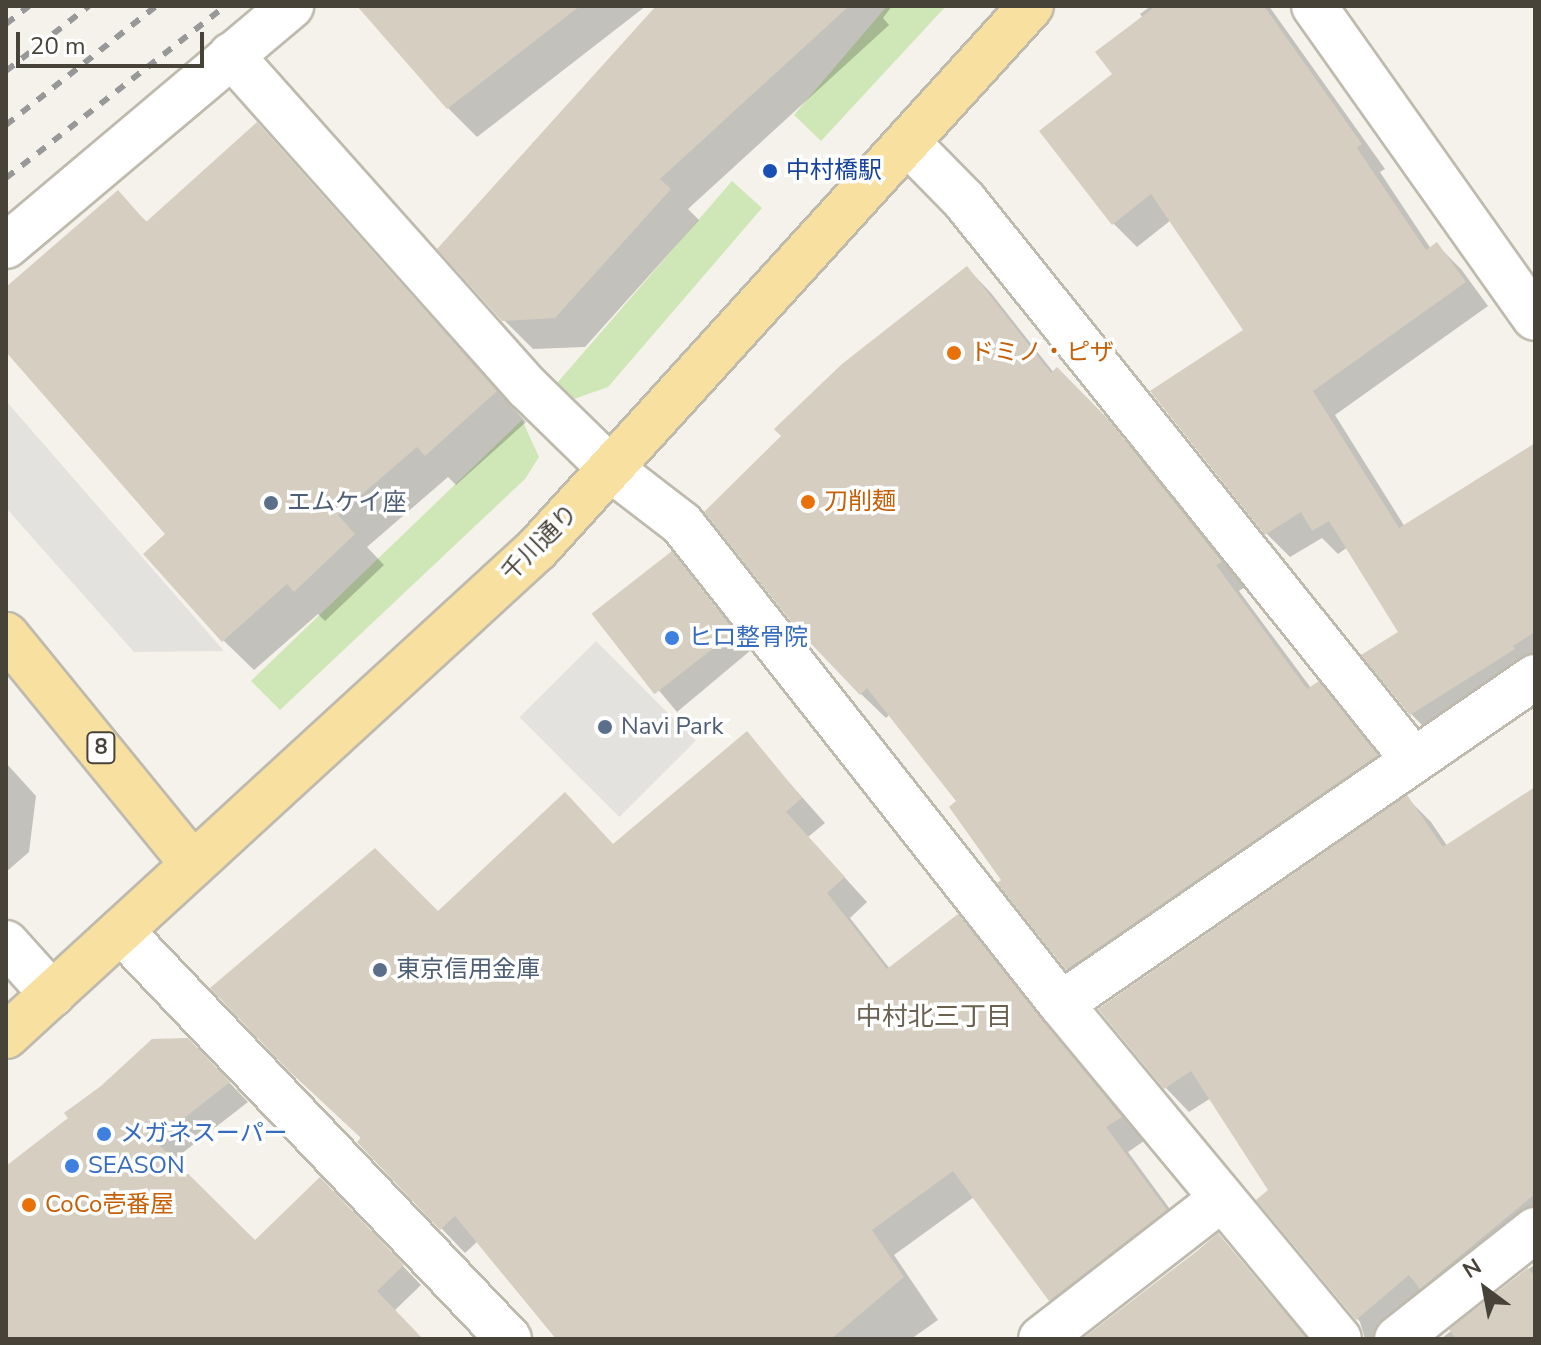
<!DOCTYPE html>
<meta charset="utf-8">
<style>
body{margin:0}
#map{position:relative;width:1541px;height:1345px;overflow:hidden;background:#f4f2eb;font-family:"Nunito Sans","Noto Sans JP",sans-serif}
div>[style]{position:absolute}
.green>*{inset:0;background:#cfe6b6}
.parking>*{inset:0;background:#e3e2df;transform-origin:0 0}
.shadow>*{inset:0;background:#0003;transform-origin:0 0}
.building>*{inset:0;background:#d5cec1;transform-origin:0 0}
.roads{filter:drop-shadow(2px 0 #bfbaae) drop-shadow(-2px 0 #bfbaae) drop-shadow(0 2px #bfbaae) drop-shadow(0 -2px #bfbaae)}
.minor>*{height:44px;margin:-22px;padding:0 22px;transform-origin:22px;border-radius:22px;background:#fff}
.major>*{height:44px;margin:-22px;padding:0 22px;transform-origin:22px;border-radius:22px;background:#f8e1a0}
.rail>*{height:6px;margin-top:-3px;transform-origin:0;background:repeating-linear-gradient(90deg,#989898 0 10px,transparent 0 20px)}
.dots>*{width:22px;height:22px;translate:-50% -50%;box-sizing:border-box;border:4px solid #fff;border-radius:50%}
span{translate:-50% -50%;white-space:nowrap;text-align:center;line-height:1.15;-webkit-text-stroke:7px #fff;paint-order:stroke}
.shield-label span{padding:2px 6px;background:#fff;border:2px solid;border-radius:6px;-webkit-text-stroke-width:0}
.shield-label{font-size:22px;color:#484339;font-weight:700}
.transit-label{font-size:24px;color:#164399}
.left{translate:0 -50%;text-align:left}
.food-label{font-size:24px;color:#c56008}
.service-label{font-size:24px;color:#4e5e75}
.street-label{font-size:24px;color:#484339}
.shop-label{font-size:24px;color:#366cbe}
.neighbourhood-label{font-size:26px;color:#6a6151}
.frame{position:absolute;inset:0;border:8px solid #484339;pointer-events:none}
.north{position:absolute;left:1445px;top:1249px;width:80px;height:80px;-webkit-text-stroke:6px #fff;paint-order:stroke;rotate:328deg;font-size:22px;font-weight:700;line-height:32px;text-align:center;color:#484339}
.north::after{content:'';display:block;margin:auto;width:28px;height:36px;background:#484339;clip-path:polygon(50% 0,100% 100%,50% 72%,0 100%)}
.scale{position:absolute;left:16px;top:32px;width:188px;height:36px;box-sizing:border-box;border:4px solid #484339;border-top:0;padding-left:10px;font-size:24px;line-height:28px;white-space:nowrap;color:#484339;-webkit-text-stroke:6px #fff;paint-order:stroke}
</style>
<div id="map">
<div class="green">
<div style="clip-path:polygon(887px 6px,946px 6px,821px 141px,794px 115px)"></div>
<div style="clip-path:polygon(732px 181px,762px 208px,608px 387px,571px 400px,551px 390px)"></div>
<div style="clip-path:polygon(522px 420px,539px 457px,525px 479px,280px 710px,251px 681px)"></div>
</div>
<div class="parking">
<div style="clip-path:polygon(6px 401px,224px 651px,134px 652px,6px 508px)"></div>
<div style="left:596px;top:641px;width:141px;height:108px;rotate:45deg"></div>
</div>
<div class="shadow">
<div style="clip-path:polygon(373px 6px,646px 6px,477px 137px,448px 108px)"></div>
<div style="clip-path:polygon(659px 6px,892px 6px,883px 18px,889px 25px,688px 209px,699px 220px,585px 347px,533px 349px,503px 319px)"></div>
<div style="clip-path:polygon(1151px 6px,1269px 6px,1385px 169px,1380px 172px,1431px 249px,1437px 245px,1461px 269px,1488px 306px,1335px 415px,1405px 527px,1535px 462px,1535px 675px,1435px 738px,1411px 714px,1401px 632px,1348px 547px,1338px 554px,1322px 538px,1290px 557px,1266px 533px,1246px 331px,1171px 220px,1137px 247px,1114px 224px,1115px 75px,1143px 18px,1140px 14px)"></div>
<div style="clip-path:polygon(257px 125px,526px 422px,456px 485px,448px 477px,367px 547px,384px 565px,325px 621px,318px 614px,254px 670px,223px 640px,168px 534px,6px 349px,6px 290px,117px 193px,148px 223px)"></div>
<div style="clip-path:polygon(967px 268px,991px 293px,1054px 373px,1082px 395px,1131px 447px,1245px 587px,1239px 591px,1311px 688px,1318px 684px,1343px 709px,1401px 781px,1092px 994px,1068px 969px,1004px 881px,959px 802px,890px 714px,886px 718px,861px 694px)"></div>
<div style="left:671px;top:554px;width:125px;height:97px;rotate:50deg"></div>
<div style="clip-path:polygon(746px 734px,825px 823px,808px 837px,867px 902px,850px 918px,890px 969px,958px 917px,982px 940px,1144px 1141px,1128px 1152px,1189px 1235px,1074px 1323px,1051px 1300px,974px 1197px,894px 1255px,938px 1320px,911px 1339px,559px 1339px,478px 1241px,465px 1253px,359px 1142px,438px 914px,614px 846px)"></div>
<div style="clip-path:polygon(6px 763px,36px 796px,29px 852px,6px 872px)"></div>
<div style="clip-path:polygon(1535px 789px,1535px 1240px,1410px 1339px,1365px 1339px,1360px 1322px,1259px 1200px,1270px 1190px,1211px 1098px,1189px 1112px,1166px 1088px,1407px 798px,1431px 822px,1448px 847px)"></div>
<div style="clip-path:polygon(207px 1059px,248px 1102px,172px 1161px,255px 1243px,339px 1199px,421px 1285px,394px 1311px,421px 1339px,6px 1339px,6px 1176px)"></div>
<div style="clip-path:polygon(1218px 1236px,1308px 1339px,1085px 1339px)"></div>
<div style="clip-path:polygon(1535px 1264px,1535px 1339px,1441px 1339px)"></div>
</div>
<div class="building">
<div style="clip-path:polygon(357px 6px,580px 6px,447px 109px)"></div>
<div style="clip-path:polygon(656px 6px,849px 6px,660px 179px,671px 189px,555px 318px,502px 321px,437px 249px)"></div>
<div style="clip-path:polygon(1156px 6px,1264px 6px,1362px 144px,1357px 148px,1426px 250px,1437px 242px,1466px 282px,1313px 391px,1399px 528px,1535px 443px,1535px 632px,1513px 646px,1515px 649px,1410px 715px,1361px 655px,1398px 632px,1329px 521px,1312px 531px,1301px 512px,1265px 535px,1150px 391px,1243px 330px,1151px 194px,1112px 225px,1039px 131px,1112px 74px,1095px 52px)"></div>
<div style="clip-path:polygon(257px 122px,497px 391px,425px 456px,417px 447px,338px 515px,355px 534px,294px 592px,287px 584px,222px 642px,143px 554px,165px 534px,6px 352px,6px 287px,118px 190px,146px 222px)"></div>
<div style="clip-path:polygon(967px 266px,1051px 373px,1057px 367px,1108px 419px,1222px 562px,1216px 565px,1307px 689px,1319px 681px,1378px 755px,1066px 970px,997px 883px,1001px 880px,949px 807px,956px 801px,867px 688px,860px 695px,797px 629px,704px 512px,781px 436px,774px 429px,842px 364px)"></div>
<div style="left:672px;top:551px;width:102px;height:102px;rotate:52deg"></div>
<div style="clip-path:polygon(747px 731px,802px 798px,786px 812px,845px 877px,827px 893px,887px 969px,958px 914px,1122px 1117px,1106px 1127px,1167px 1210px,1049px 1301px,953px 1171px,872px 1230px,904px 1277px,831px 1339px,556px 1339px,455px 1216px,440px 1230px,357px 1142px,361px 1138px,286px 1068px,210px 988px,375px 848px,438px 911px,565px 792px,613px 844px)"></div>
<div style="clip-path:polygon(1535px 787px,1535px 1194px,1420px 1289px,1409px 1275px,1356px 1320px,1256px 1200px,1268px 1190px,1191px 1071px,1164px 1089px,1098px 1009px,1407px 795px,1443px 847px)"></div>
<div style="clip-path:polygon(188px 1038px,230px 1082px,155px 1141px,255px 1240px,320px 1177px,404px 1265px,377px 1291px,423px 1339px,6px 1339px,6px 1166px,68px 1118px,64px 1113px,101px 1086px,152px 1039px)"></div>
<div style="clip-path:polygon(1218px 1233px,1307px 1339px,1082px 1339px,1197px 1251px)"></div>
<div style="clip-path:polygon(1528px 1268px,1535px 1277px,1535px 1339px,1456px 1339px,1449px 1329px)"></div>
</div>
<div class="roads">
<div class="minor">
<div style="left:1314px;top:6px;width:382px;rotate:54.7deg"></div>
<div style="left:231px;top:55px;width:446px;rotate:48.3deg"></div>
<div style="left:528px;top:388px;width:117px;rotate:44.3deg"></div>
<div style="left:612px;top:470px;width:88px;rotate:37.6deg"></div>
<div style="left:682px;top:524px;width:612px;rotate:51.71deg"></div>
<div style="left:1061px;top:1004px;width:435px;rotate:50.3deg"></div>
<div style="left:909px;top:144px;width:78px;rotate:45.5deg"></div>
<div style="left:964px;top:200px;width:717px;rotate:51.23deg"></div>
<div style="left:6px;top:246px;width:373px;rotate:-40.1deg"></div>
<div style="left:121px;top:931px;width:563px;rotate:46.44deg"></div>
<div style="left:6px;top:943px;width:69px;rotate:48deg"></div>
<div style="left:1061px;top:1004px;width:576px;rotate:-34.6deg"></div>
<div style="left:1041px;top:1339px;width:227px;rotate:-37.8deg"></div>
<div style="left:1397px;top:1339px;width:176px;rotate:-38.3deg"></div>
</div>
<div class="major">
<div style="left:6px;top:635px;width:296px;rotate:50.8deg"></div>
<div style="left:6px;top:1036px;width:721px;rotate:-42.53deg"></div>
<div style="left:537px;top:549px;width:734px;rotate:-47.71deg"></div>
</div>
</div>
<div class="rail">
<div style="left:6px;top:24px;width:29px;rotate:-38deg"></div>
<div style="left:6px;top:71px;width:105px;rotate:-38.1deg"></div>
<div style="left:6px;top:125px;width:191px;rotate:-38.4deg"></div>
<div style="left:6px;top:178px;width:278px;rotate:-38.1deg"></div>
</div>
<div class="dots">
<div style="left:770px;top:171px;background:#1a4fb4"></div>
<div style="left:954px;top:353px;background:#e8710a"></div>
<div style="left:808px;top:502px;background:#e8710a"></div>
<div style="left:271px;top:503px;background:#5c6f8a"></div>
<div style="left:672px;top:638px;background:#3f7fe0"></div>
<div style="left:605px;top:727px;background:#5c6f8a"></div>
<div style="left:380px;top:970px;background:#5c6f8a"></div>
<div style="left:104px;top:1134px;background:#3f7fe0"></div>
<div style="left:72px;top:1166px;background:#3f7fe0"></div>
<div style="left:29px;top:1205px;background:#e8710a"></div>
</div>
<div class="shield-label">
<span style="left:101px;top:748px">8</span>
</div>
<div class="transit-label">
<span class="left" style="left:786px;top:171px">中村橋駅</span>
</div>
<div class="food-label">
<span class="left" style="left:970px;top:353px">ドミノ・ピザ</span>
<span class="left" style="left:824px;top:502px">刀削麺</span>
<span class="left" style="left:45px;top:1205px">CoCo壱番屋</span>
</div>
<div class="service-label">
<span class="left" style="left:287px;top:503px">エムケイ座</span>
<span class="left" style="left:621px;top:727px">Navi Park</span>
<span class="left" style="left:396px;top:970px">東京信用金庫</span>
</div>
<div class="street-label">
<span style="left:540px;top:543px;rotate:-45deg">千川通り</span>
</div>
<div class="shop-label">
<span class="left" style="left:688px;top:638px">ヒロ整骨院</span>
<span class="left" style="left:120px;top:1134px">メガネスーパー</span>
<span class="left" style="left:88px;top:1166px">SEASON</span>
</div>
<div class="neighbourhood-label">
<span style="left:934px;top:1017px">中村北三丁目</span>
</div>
<div class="frame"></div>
<div class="north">N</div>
<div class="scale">20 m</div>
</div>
